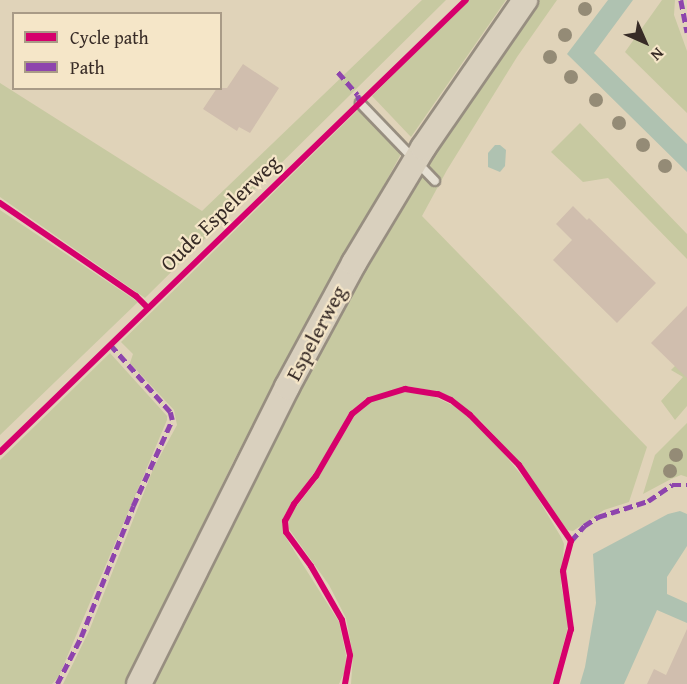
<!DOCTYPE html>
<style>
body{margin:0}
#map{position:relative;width:687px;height:684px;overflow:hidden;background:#e0d3b9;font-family:"Gentium Book Plus",serif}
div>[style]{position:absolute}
.green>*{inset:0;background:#c7c9a1}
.water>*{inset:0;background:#afc2b1}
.building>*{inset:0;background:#d0beae}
.roads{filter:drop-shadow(2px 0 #978e80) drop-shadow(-2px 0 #978e80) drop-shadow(0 2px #978e80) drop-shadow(0 -2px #978e80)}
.lane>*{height:8px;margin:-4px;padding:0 4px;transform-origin:4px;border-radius:4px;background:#e5dfd2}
.primary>*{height:24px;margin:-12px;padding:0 12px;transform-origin:12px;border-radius:12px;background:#d9d0be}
.quiet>*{height:4.5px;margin-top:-2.25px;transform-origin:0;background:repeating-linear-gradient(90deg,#8e44ad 0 9px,transparent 0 13.5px)}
.cycleway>*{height:6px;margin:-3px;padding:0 3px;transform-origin:3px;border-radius:3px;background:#d6006c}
.trees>*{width:14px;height:14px;margin:-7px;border-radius:50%;background:#948b76}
span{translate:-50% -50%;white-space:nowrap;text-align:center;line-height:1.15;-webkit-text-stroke:4.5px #f5e6c8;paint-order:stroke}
.street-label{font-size:22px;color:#372b26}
.legend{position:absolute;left:12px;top:12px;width:210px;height:78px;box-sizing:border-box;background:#f5e6c8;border:2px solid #a99b87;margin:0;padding:8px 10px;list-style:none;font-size:18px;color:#372b26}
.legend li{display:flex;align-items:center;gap:12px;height:30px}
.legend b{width:30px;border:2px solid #a99b87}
.north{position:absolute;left:615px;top:12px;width:60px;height:60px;-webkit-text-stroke:4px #f5e6c8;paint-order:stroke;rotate:135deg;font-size:16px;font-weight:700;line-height:24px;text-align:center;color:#372b26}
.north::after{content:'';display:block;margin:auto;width:21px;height:27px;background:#372b26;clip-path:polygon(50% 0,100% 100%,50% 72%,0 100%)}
</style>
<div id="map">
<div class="green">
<div style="clip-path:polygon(422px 0,446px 0,145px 298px,0 197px,0 83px,202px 211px)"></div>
<div style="clip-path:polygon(469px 0,506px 0,411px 137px,372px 96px)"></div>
<div style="clip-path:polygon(538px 0,557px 0,517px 57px,447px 170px,422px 216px,647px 447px,629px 502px,604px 510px,573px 531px,567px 530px,521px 464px,481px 421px,454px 399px,441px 392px,406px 386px,365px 399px,349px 413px,325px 457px,285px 514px,283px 533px,339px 622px,346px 655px,345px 671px,339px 684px,150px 684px,260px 464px,335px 324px,447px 133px)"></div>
<div style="clip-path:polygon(662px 0,675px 0,674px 15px,687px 51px,687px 113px,625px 52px)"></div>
<div style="clip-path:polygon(359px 109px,401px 154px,235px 458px,125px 684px,63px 684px,89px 631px,154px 467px,177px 425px,174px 410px,130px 363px,133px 354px,121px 342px)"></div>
<div style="clip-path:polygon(580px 123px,687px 234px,687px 259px,608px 178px,583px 182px,551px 152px)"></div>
<div style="clip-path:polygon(0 210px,138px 302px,0 435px)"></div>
<div style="clip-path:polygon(110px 353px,167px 416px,167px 420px,59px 676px,52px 684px,0 684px,0 460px)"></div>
<div style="clip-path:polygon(687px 354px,687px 406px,675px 420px,661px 401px,683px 377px,671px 370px)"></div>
<div style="clip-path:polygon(406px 392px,431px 395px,456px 407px,469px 418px,496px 444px,531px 487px,561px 537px,564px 544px,561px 585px,569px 623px,553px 684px,351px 684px,353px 655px,346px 618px,329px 585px,289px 529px,289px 516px,317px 480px,355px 415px,365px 405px,379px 398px)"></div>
<div style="clip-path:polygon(687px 423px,687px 477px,681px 475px,671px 479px,643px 494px,655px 455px)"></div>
</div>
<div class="water">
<div style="clip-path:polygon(608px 0,633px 0,594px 53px,687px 144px,687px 172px,567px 54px)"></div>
<div style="clip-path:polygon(495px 145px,500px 145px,506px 150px,505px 166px,500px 172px,488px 167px,488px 153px)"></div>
<div style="clip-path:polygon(680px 511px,687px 514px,687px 546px,667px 577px,667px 594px,687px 603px,687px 623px,657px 610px,624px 684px,580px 684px,585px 667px,596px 603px,593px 554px,668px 514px)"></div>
</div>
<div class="building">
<div style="clip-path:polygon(243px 64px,279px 88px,250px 133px,239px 127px,237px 131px,203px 109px,217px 88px,227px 88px)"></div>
<div style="clip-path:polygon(573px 206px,587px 220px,589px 218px,656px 283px,617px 323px,553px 260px,572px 240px,556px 224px)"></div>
<div style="clip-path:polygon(687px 306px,687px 378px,651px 343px)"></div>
<div style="clip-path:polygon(687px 629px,687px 684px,647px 684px,654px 669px,666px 675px)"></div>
</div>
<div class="roads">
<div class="lane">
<div style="left:360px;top:103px;width:108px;rotate:46.1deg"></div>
</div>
<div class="primary">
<div style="left:139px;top:684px;width:332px;rotate:-63.5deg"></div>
<div style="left:287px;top:387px;width:141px;rotate:-61.6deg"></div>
<div style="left:354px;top:263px;width:134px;rotate:-59deg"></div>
<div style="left:423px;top:148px;width:180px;rotate:-55.4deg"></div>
</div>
</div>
<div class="quiet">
<div style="left:681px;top:0;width:33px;rotate:79deg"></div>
<div style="left:338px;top:72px;width:30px;rotate:49deg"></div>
<div style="left:358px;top:95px;width:8px;rotate:76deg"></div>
<div style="left:571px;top:541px;width:20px;rotate:-49deg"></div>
<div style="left:584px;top:526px;width:17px;rotate:-33deg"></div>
<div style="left:598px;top:517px;width:52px;rotate:-17.7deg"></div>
<div style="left:648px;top:501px;width:29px;rotate:-34deg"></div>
<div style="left:672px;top:485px;width:15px"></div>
<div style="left:57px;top:684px;width:53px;rotate:-62.9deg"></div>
<div style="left:81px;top:637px;width:141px;rotate:-68.3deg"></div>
<div style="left:133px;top:506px;width:94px;rotate:-65.6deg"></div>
<div style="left:172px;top:420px;width:8px;rotate:-104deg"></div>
<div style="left:170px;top:412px;width:90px;rotate:-131.8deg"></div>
</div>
<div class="cycleway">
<div style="left:0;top:203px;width:165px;rotate:34.4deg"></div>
<div style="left:136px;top:296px;width:17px;rotate:45deg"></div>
<div style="left:0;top:452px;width:649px;rotate:-44.13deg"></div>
<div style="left:345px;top:684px;width:29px;rotate:-80deg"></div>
<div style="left:350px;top:655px;width:36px;rotate:-103deg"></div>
<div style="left:342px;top:620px;width:62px;rotate:-119.9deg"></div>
<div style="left:311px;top:566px;width:42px;rotate:-126.3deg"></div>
<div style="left:286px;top:532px;width:11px;rotate:-95deg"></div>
<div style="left:285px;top:521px;width:19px;rotate:-62deg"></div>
<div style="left:294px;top:504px;width:36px;rotate:-52deg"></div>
<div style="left:316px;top:476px;width:72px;rotate:-59.9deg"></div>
<div style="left:352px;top:414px;width:22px;rotate:-39deg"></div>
<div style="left:369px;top:400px;width:38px;rotate:-17deg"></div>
<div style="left:405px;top:389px;width:33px;rotate:9deg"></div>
<div style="left:438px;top:394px;width:14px;rotate:25deg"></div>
<div style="left:451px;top:400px;width:24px;rotate:38deg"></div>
<div style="left:470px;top:415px;width:70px;rotate:45.6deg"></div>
<div style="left:519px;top:465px;width:92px;rotate:55.6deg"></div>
<div style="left:571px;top:541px;width:31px;rotate:105deg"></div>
<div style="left:563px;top:571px;width:59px;rotate:82.1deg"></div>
<div style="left:571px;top:629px;width:57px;rotate:105.3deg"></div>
</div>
<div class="trees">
<div style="left:585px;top:9px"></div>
<div style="left:565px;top:35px"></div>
<div style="left:550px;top:57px"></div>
<div style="left:571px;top:77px"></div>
<div style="left:596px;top:100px"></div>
<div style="left:619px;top:123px"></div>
<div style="left:643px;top:145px"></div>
<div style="left:665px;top:166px"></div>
<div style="left:676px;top:455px"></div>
<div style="left:670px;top:471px"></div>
</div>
<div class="street-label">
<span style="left:220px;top:213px;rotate:-44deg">Oude Espelerweg</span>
<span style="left:316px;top:333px;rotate:-62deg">Espelerweg</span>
</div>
<ul class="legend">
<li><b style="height:8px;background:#d6006c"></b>Cycle path</li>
<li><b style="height:8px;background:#8e44ad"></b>Path</li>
</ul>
<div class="north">N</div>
</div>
